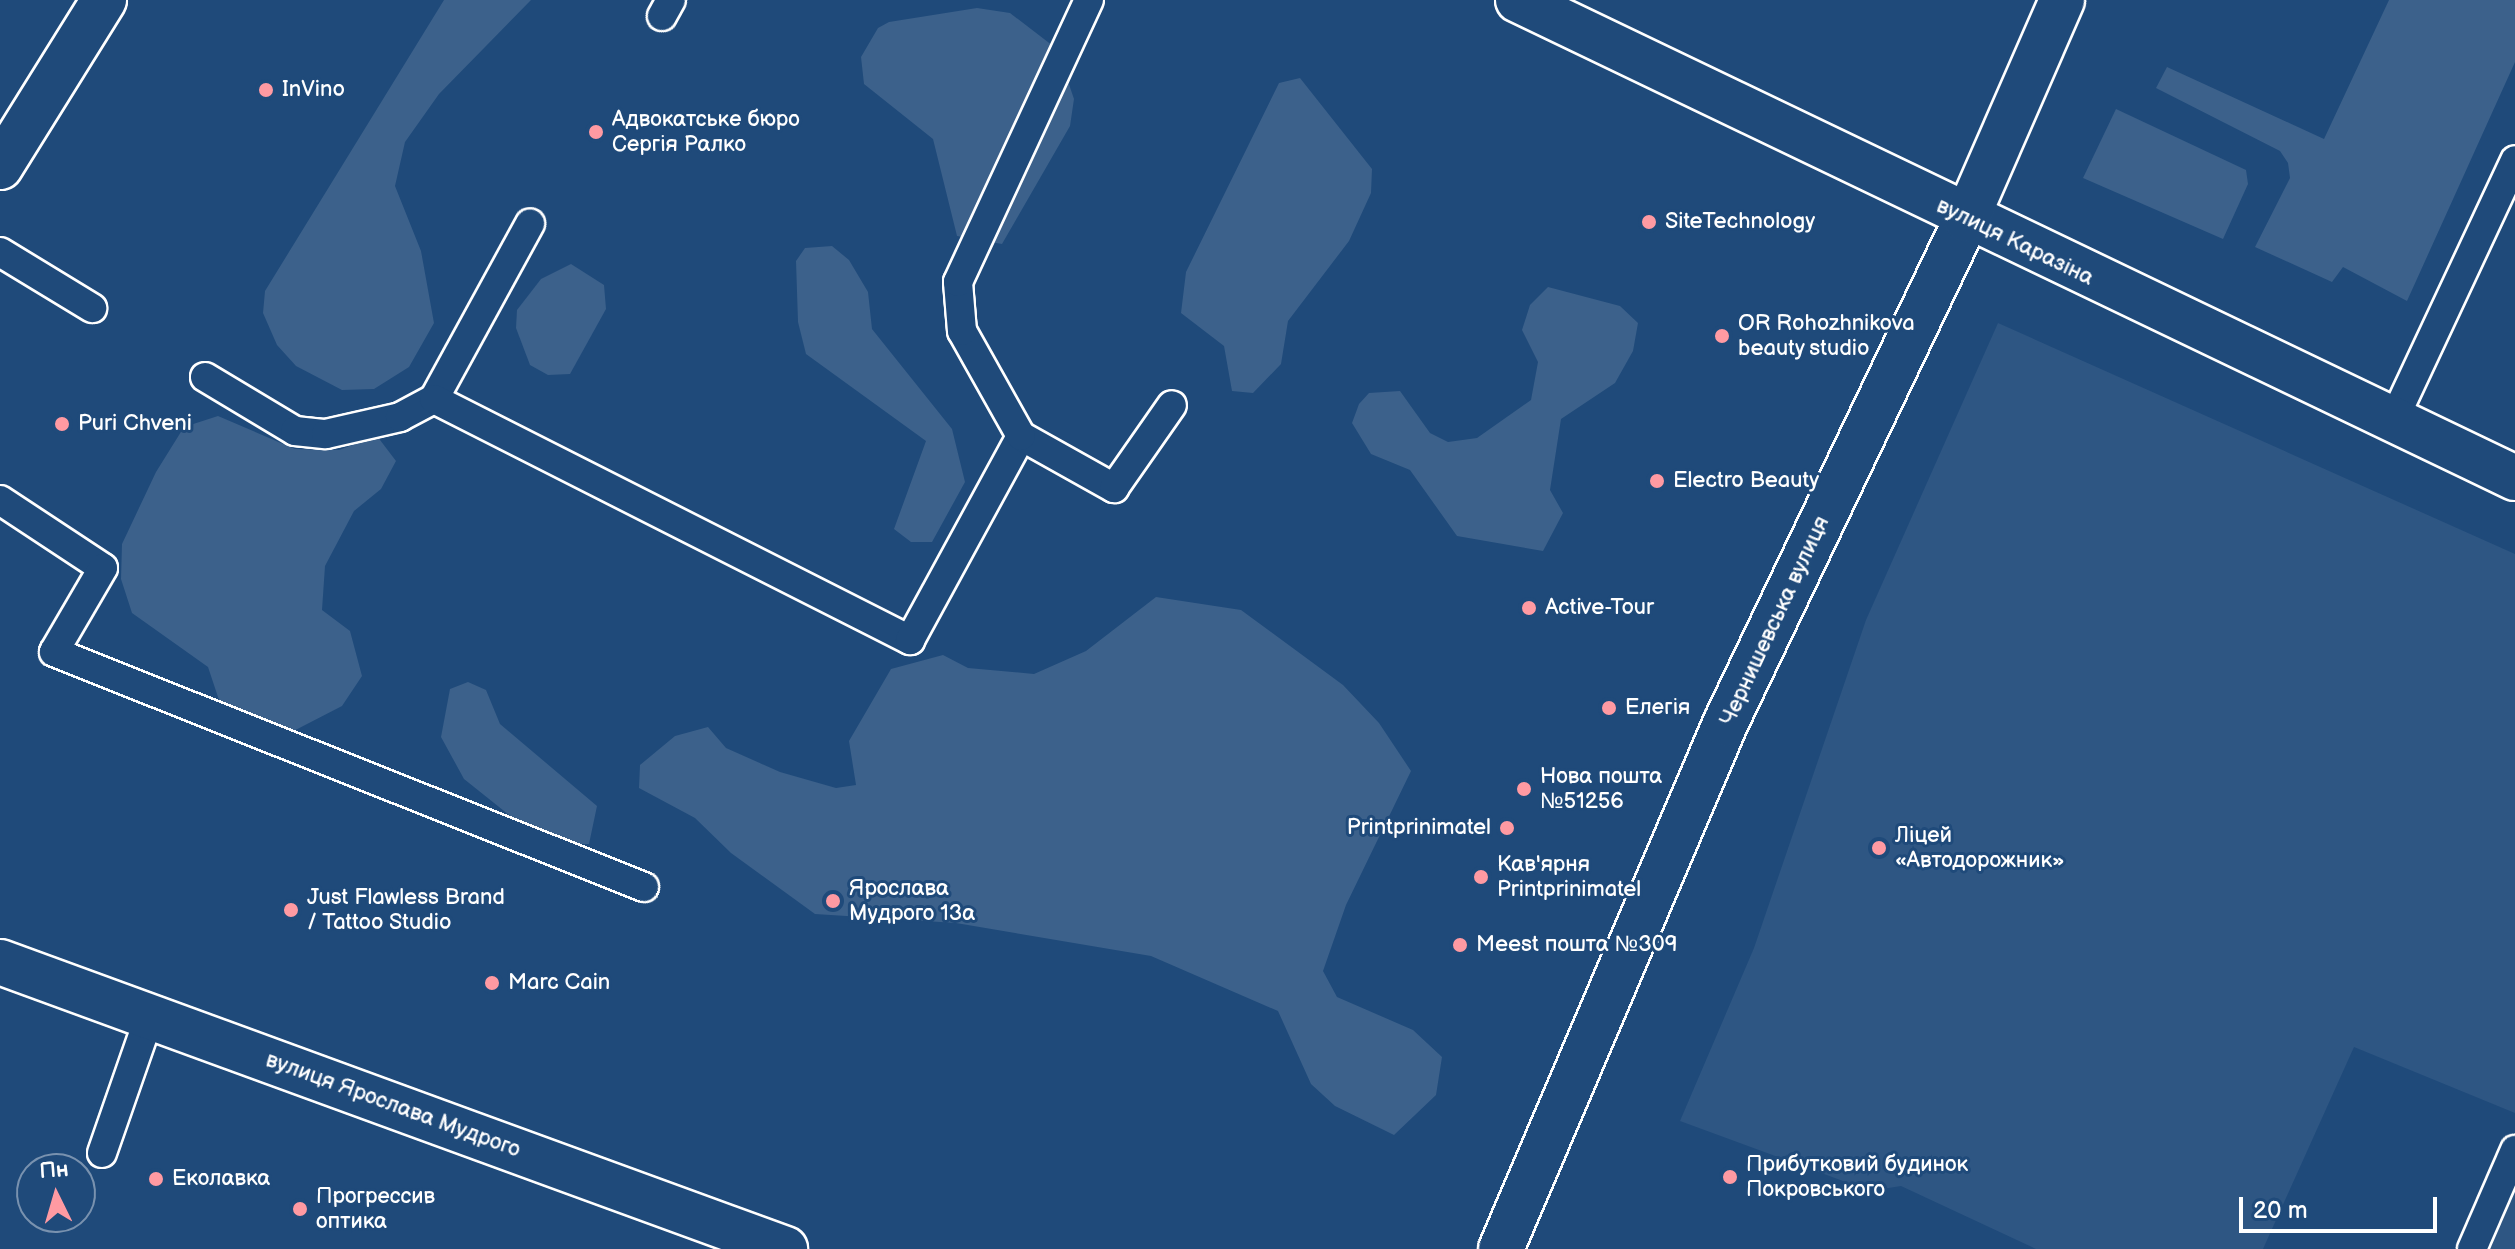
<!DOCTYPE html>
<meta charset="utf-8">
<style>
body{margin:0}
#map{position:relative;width:2515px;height:1249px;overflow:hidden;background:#1f4a7a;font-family:"Balsamiq Sans",sans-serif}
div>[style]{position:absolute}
.built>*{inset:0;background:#2e5683}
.green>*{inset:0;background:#3c618b}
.roads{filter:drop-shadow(2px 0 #fff) drop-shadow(-2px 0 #fff) drop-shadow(0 2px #fff) drop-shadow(0 -2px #fff)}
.service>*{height:28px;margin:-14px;padding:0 14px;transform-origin:14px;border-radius:14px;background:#1f4a7a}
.minor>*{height:44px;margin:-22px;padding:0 22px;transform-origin:22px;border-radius:22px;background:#1f4a7a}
.tertiary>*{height:44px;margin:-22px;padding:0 22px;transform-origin:22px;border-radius:22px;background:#1f4a7a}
.dots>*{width:22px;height:22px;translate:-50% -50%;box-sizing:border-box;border:4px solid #1f4a7a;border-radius:50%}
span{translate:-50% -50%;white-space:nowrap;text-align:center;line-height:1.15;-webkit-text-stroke:6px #1f4a7a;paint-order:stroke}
.poi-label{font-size:22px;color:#fff}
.left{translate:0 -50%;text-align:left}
.right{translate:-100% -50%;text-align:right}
.street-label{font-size:22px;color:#fff}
.north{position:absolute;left:16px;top:1153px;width:80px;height:80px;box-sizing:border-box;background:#1f4a7a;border:2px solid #7992af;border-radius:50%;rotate:355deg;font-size:22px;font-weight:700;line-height:32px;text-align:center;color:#fff}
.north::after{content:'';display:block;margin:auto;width:28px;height:36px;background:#ff9aa2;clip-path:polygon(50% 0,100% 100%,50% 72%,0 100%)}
.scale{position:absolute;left:2239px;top:1197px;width:198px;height:36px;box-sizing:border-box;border:4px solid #fff;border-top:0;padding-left:10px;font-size:24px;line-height:28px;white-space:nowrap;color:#fff;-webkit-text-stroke:6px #1f4a7a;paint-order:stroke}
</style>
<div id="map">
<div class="built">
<div style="clip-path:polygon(1998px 323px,2515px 554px,2515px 1113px,2354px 1047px,2263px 1249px,2036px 1249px,1901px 1186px,1870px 1191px,1680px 1121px,1754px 948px,1866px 620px)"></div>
<div style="clip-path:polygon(2515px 1174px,2515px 1249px,2482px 1249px)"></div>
</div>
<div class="green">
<div style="clip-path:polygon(444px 0,531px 0,439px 94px,405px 142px,395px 186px,421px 251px,434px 323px,409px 367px,374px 389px,342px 390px,296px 366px,277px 345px,263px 313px,265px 291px)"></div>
<div style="clip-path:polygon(2389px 0,2515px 0,2515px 62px,2407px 301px,2343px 267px,2332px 282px,2255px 247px,2290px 178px,2288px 163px,2280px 151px,2156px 88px,2167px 67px,2324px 139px)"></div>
<div style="clip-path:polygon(977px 8px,1010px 13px,1057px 49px,1074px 99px,1070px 126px,1002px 244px,957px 236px,933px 139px,864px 84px,861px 57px,878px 28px,889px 22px)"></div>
<div style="clip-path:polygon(1300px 78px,1372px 169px,1371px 193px,1349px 241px,1288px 321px,1281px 364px,1253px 393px,1232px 391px,1224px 346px,1181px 313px,1186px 272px,1279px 83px)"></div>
<div style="clip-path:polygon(2116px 109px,2246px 170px,2248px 184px,2223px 239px,2083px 178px)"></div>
<div style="clip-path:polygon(832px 246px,849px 260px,868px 292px,872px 329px,952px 429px,965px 482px,932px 542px,911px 542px,894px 529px,926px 441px,806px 354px,798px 322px,796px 261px,805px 248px)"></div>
<div style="clip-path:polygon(571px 264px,604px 285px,606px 309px,570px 374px,548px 375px,530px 365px,516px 328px,517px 310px,541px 279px)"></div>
<div style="clip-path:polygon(1548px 287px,1620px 306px,1638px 323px,1633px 351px,1615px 383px,1561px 419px,1550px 490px,1563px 513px,1543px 551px,1457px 536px,1410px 470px,1371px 454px,1352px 423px,1359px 404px,1369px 393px,1400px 391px,1430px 433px,1448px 442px,1477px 438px,1531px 400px,1538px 362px,1522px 330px,1530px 305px)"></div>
<div style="clip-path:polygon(218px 416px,295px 449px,339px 450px,377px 436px,396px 461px,381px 489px,354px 511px,325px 566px,322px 610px,350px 631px,362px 676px,342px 706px,278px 739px,226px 721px,208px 667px,132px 613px,121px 579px,122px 544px,156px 472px,184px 427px)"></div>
<div style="clip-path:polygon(1156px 597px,1241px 610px,1343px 685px,1379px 723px,1411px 771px,1346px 905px,1323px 971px,1337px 997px,1413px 1030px,1442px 1057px,1436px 1095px,1394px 1135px,1335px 1106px,1311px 1084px,1278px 1011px,1151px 956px,956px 923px,815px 914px,731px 853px,695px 818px,639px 788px,640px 765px,675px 736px,708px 727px,726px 748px,780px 772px,836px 788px,856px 785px,849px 741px,891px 669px,943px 655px,968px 668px,1034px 674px,1086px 651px)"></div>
<div style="clip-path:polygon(468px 682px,486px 690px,500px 724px,597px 806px,589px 844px,564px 844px,514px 819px,464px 779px,441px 737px,450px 689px)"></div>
</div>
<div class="roads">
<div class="service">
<div style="left:662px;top:16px;width:18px;rotate:-61deg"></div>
<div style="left:0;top:252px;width:108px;rotate:31.3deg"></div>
<div style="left:205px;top:377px;width:105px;rotate:31deg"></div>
<div style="left:295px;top:431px;width:31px;rotate:6deg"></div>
<div style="left:326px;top:434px;width:76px;rotate:-12.9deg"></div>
<div style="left:400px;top:417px;width:38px;rotate:-28deg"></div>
<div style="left:434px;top:399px;width:200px;rotate:-61.3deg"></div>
<div style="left:434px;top:399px;width:534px;rotate:26.85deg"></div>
<div style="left:910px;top:640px;width:232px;rotate:-61.4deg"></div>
<div style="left:1021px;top:436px;width:107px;rotate:29.2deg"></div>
<div style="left:1114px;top:488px;width:101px;rotate:-55.1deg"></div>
<div style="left:2393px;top:421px;width:288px;rotate:-64.9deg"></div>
<div style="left:1021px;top:436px;width:120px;rotate:-119.3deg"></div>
<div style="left:962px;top:331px;width:49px;rotate:-94.7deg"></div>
<div style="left:958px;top:282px;width:311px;rotate:-65.1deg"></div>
<div style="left:0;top:500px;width:123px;rotate:33.4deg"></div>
<div style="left:103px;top:568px;width:97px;rotate:120.3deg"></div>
<div style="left:54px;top:652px;width:635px;rotate:21.72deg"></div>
<div style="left:102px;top:1153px;width:143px;rotate:-70.8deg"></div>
<div style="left:2472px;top:1249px;width:108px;rotate:-66.5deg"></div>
</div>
<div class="minor">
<div style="left:1518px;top:0;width:1106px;rotate:25.61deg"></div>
<div style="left:0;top:167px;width:197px;rotate:-58.1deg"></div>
</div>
<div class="tertiary">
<div style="left:0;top:962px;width:836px;rotate:20.08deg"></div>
<div style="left:1501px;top:1249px;width:571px;rotate:-66.89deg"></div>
<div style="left:1725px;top:724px;width:559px;rotate:-64.44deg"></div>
<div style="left:1966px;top:220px;width:240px;rotate:-66.4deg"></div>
</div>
</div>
<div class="dots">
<div style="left:266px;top:90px;background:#ff9aa2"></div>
<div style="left:596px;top:132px;background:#ff9aa2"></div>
<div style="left:1649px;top:222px;background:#ff9aa2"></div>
<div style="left:1722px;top:336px;background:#ff9aa2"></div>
<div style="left:62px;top:424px;background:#ff9aa2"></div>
<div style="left:1657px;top:481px;background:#ff9aa2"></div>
<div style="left:1529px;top:608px;background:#ff9aa2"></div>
<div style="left:1609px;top:708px;background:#ff9aa2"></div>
<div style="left:1524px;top:789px;background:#ff9aa2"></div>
<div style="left:1507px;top:828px;background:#ff9aa2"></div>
<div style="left:1879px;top:848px;background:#ff9aa2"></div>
<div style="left:1481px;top:877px;background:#ff9aa2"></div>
<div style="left:833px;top:901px;background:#ff9aa2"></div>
<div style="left:291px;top:910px;background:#ff9aa2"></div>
<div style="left:1460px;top:945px;background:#ff9aa2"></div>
<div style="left:492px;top:983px;background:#ff9aa2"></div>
<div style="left:1730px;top:1177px;background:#ff9aa2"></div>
<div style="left:156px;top:1179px;background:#ff9aa2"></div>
<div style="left:300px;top:1209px;background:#ff9aa2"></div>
</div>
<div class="poi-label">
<span class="left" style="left:282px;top:90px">InVino</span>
<span class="left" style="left:612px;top:132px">Адвокатське бюро<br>Сергія Ралко</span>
<span class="left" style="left:1665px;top:222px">SiteTechnology</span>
<span class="left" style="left:1738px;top:336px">OR Rohozhnikova<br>beauty studio</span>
<span class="left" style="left:78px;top:424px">Puri Chveni</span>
<span class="left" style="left:1673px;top:481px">Electro Beauty</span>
<span class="left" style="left:1545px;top:608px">Active-Tour</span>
<span class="left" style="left:1625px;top:708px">Елегія</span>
<span class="left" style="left:1540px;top:789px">Нова пошта<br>№51256</span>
<span class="right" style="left:1491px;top:828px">Printprinimatel</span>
<span class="left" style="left:1895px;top:848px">Ліцей<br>«Автодорожник»</span>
<span class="left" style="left:1497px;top:877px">Кав'ярня<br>Printprinimatel</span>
<span class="left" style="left:849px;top:901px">Ярослава<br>Мудрого 13а</span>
<span class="left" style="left:307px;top:910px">Just Flawless Brand<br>/ Tattoo Studio</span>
<span class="left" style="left:1476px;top:945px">Meest пошта №309</span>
<span class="left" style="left:508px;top:983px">Marc Cain</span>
<span class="left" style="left:1746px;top:1177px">Прибутковий будинок<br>Покровського</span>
<span class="left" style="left:172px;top:1179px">Еколавка</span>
<span class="left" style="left:316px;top:1209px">Прогрессив<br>оптика</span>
</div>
<div class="street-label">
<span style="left:2015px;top:242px;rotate:26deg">вулиця Каразіна</span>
<span style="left:1775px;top:621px;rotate:-65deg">Чернишевська вулиця</span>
<span style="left:393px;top:1105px;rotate:20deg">вулиця Ярослава Мудрого</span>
</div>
<div class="north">Пн</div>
<div class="scale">20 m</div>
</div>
